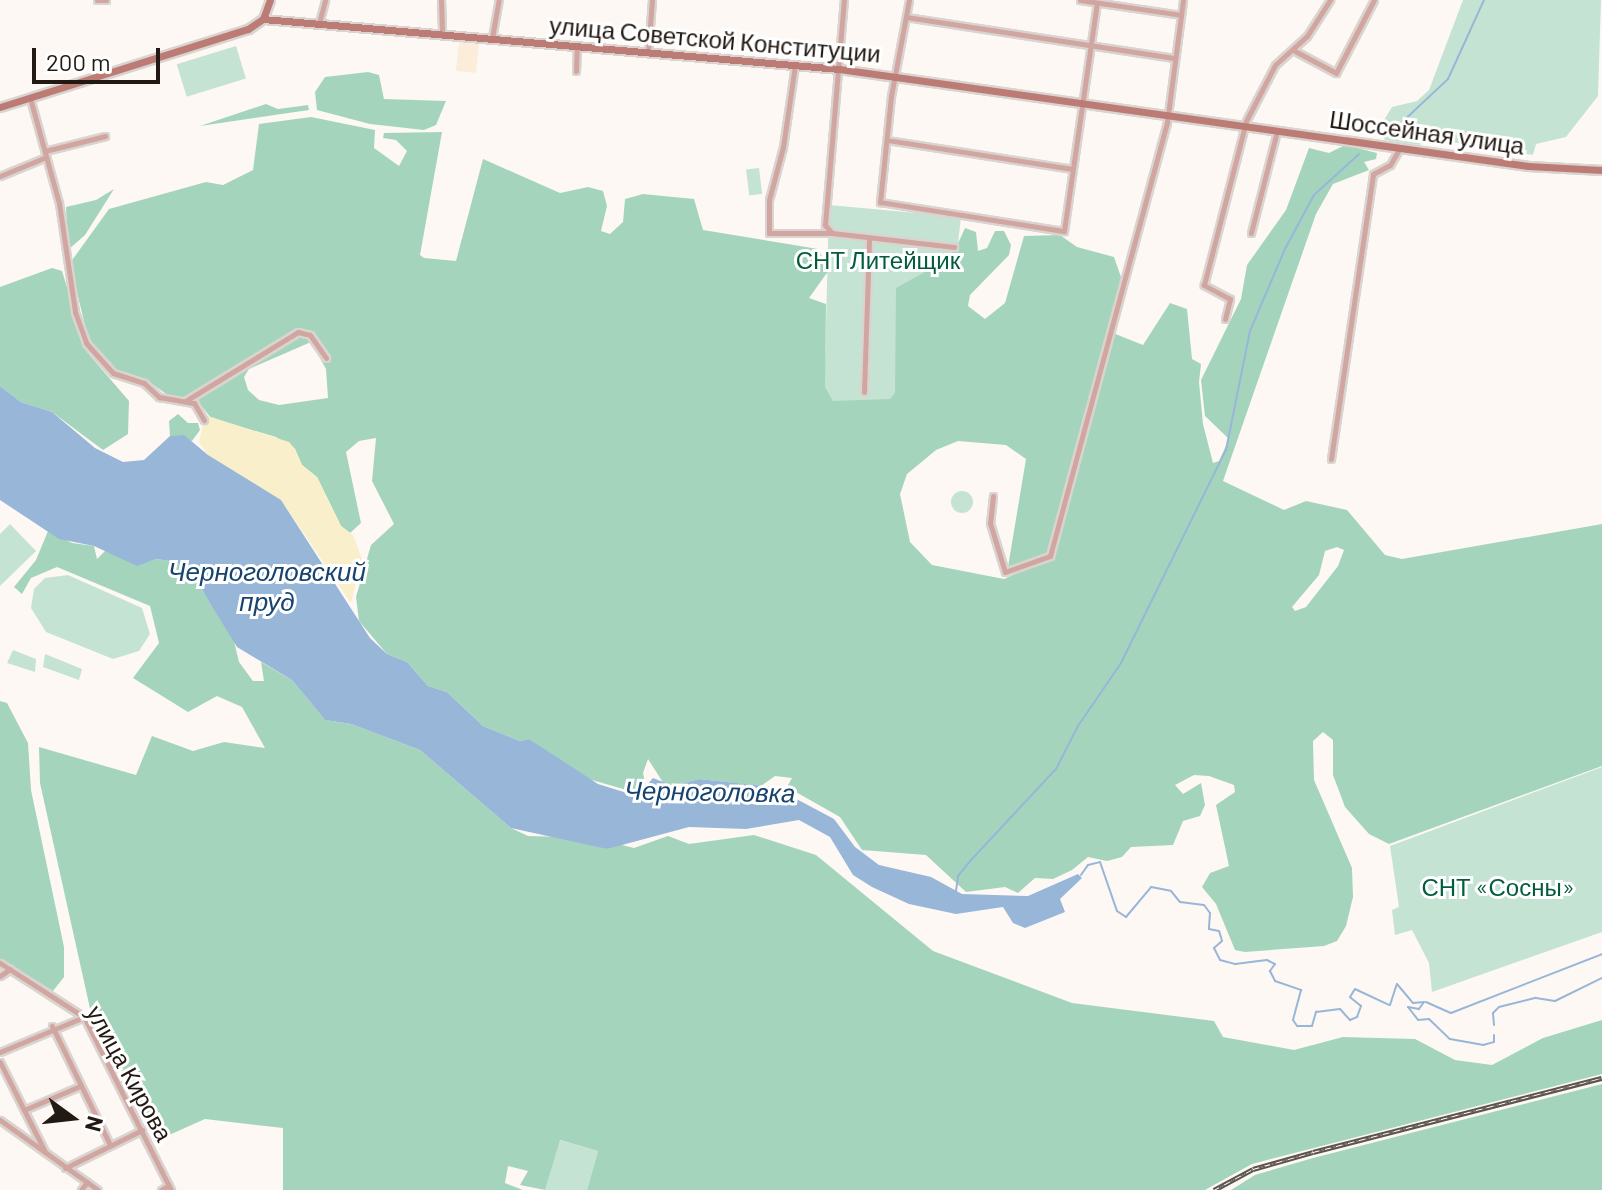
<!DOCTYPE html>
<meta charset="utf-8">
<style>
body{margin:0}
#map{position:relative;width:1602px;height:1190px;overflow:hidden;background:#fdf8f4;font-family:Barlow,sans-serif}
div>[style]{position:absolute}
.commercial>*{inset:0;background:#fcedda;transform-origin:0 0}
.green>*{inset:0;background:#c5e3d3;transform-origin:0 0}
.round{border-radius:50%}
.forest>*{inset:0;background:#a5d4bd}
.sand>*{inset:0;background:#f9efca}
.water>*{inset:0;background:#98b6d8}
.stream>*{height:2px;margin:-1px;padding:0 1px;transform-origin:1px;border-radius:1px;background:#98b6d8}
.roads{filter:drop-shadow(2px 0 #dad4d0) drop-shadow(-2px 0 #dad4d0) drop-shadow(0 2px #dad4d0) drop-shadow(0 -2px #dad4d0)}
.street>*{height:5px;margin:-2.5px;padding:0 2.5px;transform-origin:2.5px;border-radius:2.5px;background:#d2a6a0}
.secondary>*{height:7px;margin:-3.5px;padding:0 3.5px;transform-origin:3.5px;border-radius:3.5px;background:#bc7c75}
.rail>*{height:5px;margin-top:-2.5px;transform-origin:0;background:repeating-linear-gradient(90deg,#fff 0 6px,#5c544d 0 12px);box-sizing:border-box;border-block:2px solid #5c544d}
span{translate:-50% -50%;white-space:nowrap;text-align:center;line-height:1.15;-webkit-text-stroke:6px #fff;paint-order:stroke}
.street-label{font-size:24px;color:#221912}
.park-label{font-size:24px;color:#045c3f}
.water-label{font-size:26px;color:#17436e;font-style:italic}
.north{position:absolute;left:32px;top:1078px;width:80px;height:80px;-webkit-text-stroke:6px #fff;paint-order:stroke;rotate:105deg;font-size:22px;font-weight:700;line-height:32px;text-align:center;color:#221912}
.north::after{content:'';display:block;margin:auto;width:28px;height:36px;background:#221912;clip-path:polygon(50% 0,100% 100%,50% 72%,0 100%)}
.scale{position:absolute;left:32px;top:48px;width:128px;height:36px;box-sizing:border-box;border:4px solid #221912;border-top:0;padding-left:10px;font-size:24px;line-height:28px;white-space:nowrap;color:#221912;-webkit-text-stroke:6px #fff;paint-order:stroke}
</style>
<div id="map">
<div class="commercial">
<div style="left:459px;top:42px;width:20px;height:29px;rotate:6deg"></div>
</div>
<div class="green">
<div style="clip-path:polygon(1463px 0,1601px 0,1598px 96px,1566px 137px,1536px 144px,1533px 155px,1433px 139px,1419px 145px,1385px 140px,1379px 128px,1392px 107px,1417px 101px,1429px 90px)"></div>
<div style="left:236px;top:46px;width:34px;height:62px;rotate:73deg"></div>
<div style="left:759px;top:168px;width:26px;height:13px;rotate:83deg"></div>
<div style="clip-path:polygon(829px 205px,961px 217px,957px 252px,897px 400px,824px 404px)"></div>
<div class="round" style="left:951px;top:491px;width:22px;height:22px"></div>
<div style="clip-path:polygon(10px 524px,36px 551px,0 586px,0 534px)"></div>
<div style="clip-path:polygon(68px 575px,142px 608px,150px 634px,139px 651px,113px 659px,46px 632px,31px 608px,34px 589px,45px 578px)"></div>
<div style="clip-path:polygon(13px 650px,36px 659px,35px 672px,7px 663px)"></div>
<div style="clip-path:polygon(45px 654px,82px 669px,79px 680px,43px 667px)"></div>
<div style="clip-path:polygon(1602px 767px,1602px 932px,1432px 992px,1429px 963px,1412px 930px,1395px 935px,1392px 910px,1399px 907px,1390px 846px)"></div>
<div style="clip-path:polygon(559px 1140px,598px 1151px,587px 1190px,545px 1190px)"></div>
</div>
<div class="forest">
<div style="clip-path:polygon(368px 72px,379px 75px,384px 99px,446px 101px,436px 125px,424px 130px,370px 124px,317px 110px,315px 92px,325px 77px)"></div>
<div style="clip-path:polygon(266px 104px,278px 109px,308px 105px,309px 110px,200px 126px)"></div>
<div style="clip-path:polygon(evenodd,311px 117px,375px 130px,374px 148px,399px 166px,407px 151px,396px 140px,383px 138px,384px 133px,442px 132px,420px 255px,424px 258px,456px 261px,483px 159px,560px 193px,588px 187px,603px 191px,607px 206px,601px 231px,610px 234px,623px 222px,625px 199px,643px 194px,694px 199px,703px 230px,818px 249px,829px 270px,809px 298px,826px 304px,825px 387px,833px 401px,890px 399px,895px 393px,896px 288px,941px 263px,955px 250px,965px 228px,976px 232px,978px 251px,987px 248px,995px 231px,1004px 231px,1011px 245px,1009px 255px,970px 295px,968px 306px,985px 319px,1005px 303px,1024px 236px,1060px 235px,1077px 247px,1114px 257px,1122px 280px,1048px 554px,1008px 567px,1026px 459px,1006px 445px,958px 441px,936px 450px,907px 474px,900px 494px,910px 542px,932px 565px,1004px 579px,1054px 557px,1113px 333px,1143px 345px,1170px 303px,1187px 309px,1192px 359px,1201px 364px,1199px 382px,1203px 424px,1213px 463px,1219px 461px,1229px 439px,1205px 416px,1201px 380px,1241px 299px,1247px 265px,1286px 210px,1309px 148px,1329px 153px,1345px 145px,1377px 153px,1376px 159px,1364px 162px,1369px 170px,1333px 184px,1316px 214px,1223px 481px,1284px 510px,1306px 501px,1347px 510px,1385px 555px,1402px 559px,1602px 524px,1602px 766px,1389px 844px,1369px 834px,1345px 807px,1333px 775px,1333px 740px,1323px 732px,1313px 741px,1314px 780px,1352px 868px,1353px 897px,1346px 926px,1337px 941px,1324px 946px,1245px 952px,1235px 950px,1216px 904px,1202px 887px,1210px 873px,1229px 866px,1216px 805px,1235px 792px,1234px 785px,1209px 776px,1194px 775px,1175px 785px,1183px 794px,1201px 783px,1205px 805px,1200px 816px,1183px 821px,1173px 845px,1131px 847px,1122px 857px,1107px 861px,1088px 857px,1072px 870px,1053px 879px,1035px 878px,1018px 893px,1005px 887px,966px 892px,926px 855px,862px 850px,840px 817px,787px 787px,792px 778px,775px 776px,761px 786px,699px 779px,673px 786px,664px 784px,648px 759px,643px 773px,646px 787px,637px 793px,585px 778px,529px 739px,520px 741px,483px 726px,447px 692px,428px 686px,407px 662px,387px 654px,359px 621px,356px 597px,371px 545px,394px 524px,372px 481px,376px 438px,359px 441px,346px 452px,361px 523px,350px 533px,341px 526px,317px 477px,302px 465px,295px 449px,276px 437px,211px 418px,196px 399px,172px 398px,145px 379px,115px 371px,89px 342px,70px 263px,109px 209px,206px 182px,223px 185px,253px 170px,259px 124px,311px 117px,311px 342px,326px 369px,328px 398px,279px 405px,259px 400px,248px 390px,244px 377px,249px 369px,311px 342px,311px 117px,1337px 547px,1344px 550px,1338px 566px,1306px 607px,1295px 611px,1292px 607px,1319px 575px,1325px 551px,1337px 547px)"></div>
<div style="clip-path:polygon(114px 189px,85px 235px,68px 250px,66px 207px,96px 200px)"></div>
<div style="clip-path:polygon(52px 268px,62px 271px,87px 352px,129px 401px,128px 434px,103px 450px,52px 412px,21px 402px,0 386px,0 287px)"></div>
<div style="clip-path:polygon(178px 414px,188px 423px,198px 423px,200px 430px,192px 441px,170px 436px,169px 421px)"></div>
<div style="clip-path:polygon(48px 531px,72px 543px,94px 546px,97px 559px,106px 550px,140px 564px,156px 559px,177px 562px,193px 577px,233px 637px,239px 662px,253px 681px,264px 681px,261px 662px,292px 680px,325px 720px,351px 724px,420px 750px,511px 828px,528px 836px,566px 837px,607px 849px,618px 844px,634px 848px,668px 836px,689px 844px,754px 835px,816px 855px,933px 951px,1072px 1003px,1214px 1021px,1223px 1037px,1294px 1050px,1343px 1037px,1415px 1039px,1455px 1060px,1492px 1065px,1543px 1038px,1602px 1020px,1602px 1074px,1252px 1164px,1205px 1190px,587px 1190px,598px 1151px,560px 1140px,545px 1190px,520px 1185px,528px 1171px,508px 1166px,505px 1183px,523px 1190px,283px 1190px,283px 1128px,205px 1119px,158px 1140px,91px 1013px,40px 783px,39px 747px,136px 775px,152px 736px,193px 751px,224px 742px,265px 748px,242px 707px,217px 696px,188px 712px,133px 678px,159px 643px,150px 606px,57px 567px,31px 578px,22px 594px,14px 587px,36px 560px)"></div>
<div style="clip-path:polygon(0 701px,7px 703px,28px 743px,31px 790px,64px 947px,64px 977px,53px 991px,0 960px)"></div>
<div style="clip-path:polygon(1602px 1084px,1602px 1190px,1231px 1190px,1255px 1175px,1313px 1158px)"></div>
</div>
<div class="sand">
<div style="clip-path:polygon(205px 415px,289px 442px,295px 449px,302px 465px,317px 477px,341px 526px,353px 535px,362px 559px,351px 603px,281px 500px,208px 455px,199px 442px)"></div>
</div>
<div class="water">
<div style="clip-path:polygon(0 386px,21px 402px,52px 412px,95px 448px,123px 462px,144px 460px,170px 436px,184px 435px,208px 455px,281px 500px,370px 638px,387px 654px,407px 662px,428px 686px,447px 692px,483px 726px,520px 741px,529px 739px,598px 784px,627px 793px,642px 791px,653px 778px,673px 786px,699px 779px,774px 787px,834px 819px,855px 847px,879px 865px,931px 877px,962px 894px,1028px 896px,1078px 874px,1082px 878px,1060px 899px,1065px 912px,1025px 928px,1013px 923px,1003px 907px,956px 914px,909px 904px,872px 887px,853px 875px,830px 837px,799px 820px,746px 829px,689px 827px,607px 849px,511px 828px,420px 750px,351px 724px,325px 720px,292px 680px,237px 647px,197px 582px,177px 562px,156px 559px,137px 566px,94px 546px,59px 539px,0 500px)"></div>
</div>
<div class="stream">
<div style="left:1399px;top:125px;width:67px;rotate:-43.2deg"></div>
<div style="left:1448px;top:79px;width:87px;rotate:-65.5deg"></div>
<div style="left:1081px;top:875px;width:12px;rotate:-55deg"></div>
<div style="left:1088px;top:865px;width:12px;rotate:-14deg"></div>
<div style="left:1100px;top:862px;width:52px;rotate:70.9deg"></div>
<div style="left:1117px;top:911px;width:11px;rotate:34deg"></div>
<div style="left:1126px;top:917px;width:39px;rotate:-50deg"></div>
<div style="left:1151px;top:887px;width:20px;rotate:11deg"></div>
<div style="left:1171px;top:891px;width:14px;rotate:51deg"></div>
<div style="left:1180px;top:902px;width:24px;rotate:7deg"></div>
<div style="left:1204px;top:905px;width:10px;rotate:53deg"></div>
<div style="left:1210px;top:913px;width:16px;rotate:94deg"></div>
<div style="left:1209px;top:929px;width:10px;rotate:11deg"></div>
<div style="left:1219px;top:931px;width:10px;rotate:73deg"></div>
<div style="left:1222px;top:941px;width:11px;rotate:139deg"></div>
<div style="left:1214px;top:948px;width:13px;rotate:63deg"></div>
<div style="left:1220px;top:960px;width:16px;rotate:15deg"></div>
<div style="left:1235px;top:964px;width:32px;rotate:-7deg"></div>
<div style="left:1267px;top:960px;width:9px;rotate:27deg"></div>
<div style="left:1275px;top:964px;width:9px;rotate:126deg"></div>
<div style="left:1270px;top:971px;width:11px;rotate:63deg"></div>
<div style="left:1275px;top:981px;width:28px;rotate:19deg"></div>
<div style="left:1301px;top:990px;width:31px;rotate:105deg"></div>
<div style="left:1293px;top:1020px;width:7px;rotate:56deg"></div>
<div style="left:1297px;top:1026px;width:15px"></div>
<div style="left:1312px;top:1026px;width:15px;rotate:-74deg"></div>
<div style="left:1316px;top:1012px;width:24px;rotate:-7deg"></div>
<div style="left:1340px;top:1009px;width:15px;rotate:48deg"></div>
<div style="left:1350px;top:1020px;width:8px;rotate:-23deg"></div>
<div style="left:1357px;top:1017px;width:12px;rotate:-70deg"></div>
<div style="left:1361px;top:1006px;width:14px;rotate:-141deg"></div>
<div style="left:1350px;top:997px;width:9px;rotate:-58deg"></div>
<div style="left:1355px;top:989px;width:38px;rotate:25deg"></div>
<div style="left:1390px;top:1005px;width:22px;rotate:-72deg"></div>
<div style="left:1397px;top:984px;width:25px;rotate:50deg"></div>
<div style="left:1413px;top:1003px;width:11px;rotate:-5deg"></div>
<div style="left:1424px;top:1002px;width:9px;rotate:126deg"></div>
<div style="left:1419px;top:1009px;width:11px;rotate:-170deg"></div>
<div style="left:1408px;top:1007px;width:16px;rotate:52deg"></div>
<div style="left:1418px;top:1020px;width:11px;rotate:-5deg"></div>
<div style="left:1429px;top:1019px;width:29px;rotate:44deg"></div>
<div style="left:1450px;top:1039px;width:34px;rotate:10deg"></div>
<div style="left:1483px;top:1045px;width:11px;rotate:-15deg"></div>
<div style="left:1494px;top:1042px;width:7px;rotate:-90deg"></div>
<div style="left:956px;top:891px;width:15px;rotate:-82deg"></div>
<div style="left:958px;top:876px;width:22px;rotate:-51deg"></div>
<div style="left:972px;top:859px;width:123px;rotate:-47deg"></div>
<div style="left:1056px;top:769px;width:48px;rotate:-62.9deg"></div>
<div style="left:1078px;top:726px;width:76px;rotate:-55.7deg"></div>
<div style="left:1121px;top:663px;width:237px;rotate:-63.8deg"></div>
<div style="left:1226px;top:450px;width:121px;rotate:-78.6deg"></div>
<div style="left:1250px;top:331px;width:89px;rotate:-66.9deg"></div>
<div style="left:1285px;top:249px;width:61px;rotate:-61.8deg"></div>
<div style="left:1314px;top:195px;width:61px;rotate:-42.3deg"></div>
<div style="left:1426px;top:1002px;width:27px;rotate:24deg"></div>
<div style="left:1451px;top:1013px;width:162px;rotate:-21.3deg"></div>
<div style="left:1494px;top:1025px;width:12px;rotate:-95deg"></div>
<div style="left:1493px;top:1013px;width:8px;rotate:-45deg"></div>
<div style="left:1499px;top:1007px;width:38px;rotate:-14deg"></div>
<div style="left:1536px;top:998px;width:19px;rotate:9deg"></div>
<div style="left:1555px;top:1001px;width:52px;rotate:-26.1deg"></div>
</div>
<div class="roads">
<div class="street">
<div style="left:97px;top:0;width:9px"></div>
<div style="left:441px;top:0;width:34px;rotate:88deg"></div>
<div style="left:909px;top:0;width:98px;rotate:100.6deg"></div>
<div style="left:891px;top:96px;width:107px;rotate:95.9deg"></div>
<div style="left:880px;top:202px;width:186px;rotate:9deg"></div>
<div style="left:1064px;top:231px;width:230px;rotate:-81.8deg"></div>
<div style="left:1080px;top:0;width:102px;rotate:8.4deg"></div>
<div style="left:906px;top:17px;width:271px;rotate:8.7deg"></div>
<div style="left:319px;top:23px;width:24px;rotate:-75deg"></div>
<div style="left:492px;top:38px;width:39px;rotate:-80deg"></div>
<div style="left:1293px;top:50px;width:49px;rotate:28.1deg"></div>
<div style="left:1336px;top:73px;width:82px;rotate:-62.5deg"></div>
<div style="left:648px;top:53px;width:53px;rotate:-85.7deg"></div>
<div style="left:795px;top:65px;width:83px;rotate:98.3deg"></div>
<div style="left:783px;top:147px;width:55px;rotate:104.8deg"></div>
<div style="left:769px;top:200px;width:33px;rotate:90deg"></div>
<div style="left:769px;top:233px;width:63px"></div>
<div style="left:832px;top:233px;width:123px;rotate:6.5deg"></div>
<div style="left:576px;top:71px;width:25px;rotate:-88deg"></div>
<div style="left:30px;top:98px;width:109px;rotate:74.6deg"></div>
<div style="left:59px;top:203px;width:110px;rotate:81.6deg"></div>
<div style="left:75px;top:312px;width:33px;rotate:70deg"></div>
<div style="left:86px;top:343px;width:40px;rotate:48deg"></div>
<div style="left:113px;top:373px;width:33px;rotate:18deg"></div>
<div style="left:144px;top:383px;width:21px;rotate:43deg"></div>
<div style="left:159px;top:397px;width:36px;rotate:10deg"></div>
<div style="left:194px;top:403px;width:20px;rotate:60deg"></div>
<div style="left:887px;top:140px;width:187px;rotate:8.9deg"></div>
<div style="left:45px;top:151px;width:62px;rotate:-14deg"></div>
<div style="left:0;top:176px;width:50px;rotate:-22.4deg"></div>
<div style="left:832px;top:233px;width:11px;rotate:-131deg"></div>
<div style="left:825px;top:225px;width:226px;rotate:-85.2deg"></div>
<div style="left:1251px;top:233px;width:105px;rotate:-75.7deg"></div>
<div style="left:1225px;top:319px;width:21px;rotate:-76deg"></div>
<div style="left:1230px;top:299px;width:30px;rotate:-152deg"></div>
<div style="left:1204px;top:285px;width:169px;rotate:-75.6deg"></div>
<div style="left:1246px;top:121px;width:63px;rotate:-62.6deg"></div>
<div style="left:1275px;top:65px;width:43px;rotate:-42.2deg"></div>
<div style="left:1307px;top:36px;width:43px;rotate:-57.4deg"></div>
<div style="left:864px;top:392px;width:154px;rotate:-88.1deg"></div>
<div style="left:187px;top:400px;width:130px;rotate:-31.5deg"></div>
<div style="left:298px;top:332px;width:12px;rotate:14deg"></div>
<div style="left:310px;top:335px;width:28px;rotate:55deg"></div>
<div style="left:1331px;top:459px;width:288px;rotate:-81.6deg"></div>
<div style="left:1373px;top:174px;width:19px;rotate:-28deg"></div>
<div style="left:1390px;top:165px;width:20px;rotate:-60deg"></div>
<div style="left:993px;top:496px;width:27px;rotate:96deg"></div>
<div style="left:990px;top:523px;width:51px;rotate:73deg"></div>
<div style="left:1005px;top:572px;width:48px;rotate:-19.6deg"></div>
<div style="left:1050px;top:556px;width:449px;rotate:-74.9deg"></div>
<div style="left:1167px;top:122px;width:123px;rotate:-82.5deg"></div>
<div style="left:0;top:963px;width:100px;rotate:32.7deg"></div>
<div style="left:84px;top:1017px;width:194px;rotate:63.3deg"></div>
<div style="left:0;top:976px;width:12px;rotate:-35deg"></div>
<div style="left:52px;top:1026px;width:132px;rotate:64deg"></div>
<div style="left:0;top:1052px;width:91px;rotate:-22.6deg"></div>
<div style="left:0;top:1062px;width:101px;rotate:63.4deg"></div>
<div style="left:24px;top:1110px;width:61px;rotate:-23.2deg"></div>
<div style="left:0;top:1120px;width:120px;rotate:35.5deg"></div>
<div style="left:65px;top:1168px;width:86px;rotate:-26.3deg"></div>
<div style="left:81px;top:1190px;width:10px;rotate:-53deg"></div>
<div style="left:161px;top:1190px;width:9px;rotate:-32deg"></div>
</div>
<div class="secondary">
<div style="left:263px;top:19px;width:20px;rotate:-70deg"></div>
<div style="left:0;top:107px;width:260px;rotate:-17.5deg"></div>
<div style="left:248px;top:29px;width:18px;rotate:-34deg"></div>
<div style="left:263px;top:19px;width:578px;rotate:4.96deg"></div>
<div style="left:839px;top:69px;width:696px;rotate:8.01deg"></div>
<div style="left:1528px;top:166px;width:74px;rotate:3.1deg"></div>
</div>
</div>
<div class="rail">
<div style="left:1214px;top:1190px;width:44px;rotate:-28.3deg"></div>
<div style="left:1253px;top:1169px;width:62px;rotate:-15.8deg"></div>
<div style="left:1313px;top:1152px;width:298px;rotate:-14.4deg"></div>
</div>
<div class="street-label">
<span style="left:715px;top:39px;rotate:5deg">улица Советской Конституции</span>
<span style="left:1427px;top:132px;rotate:8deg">Шоссейная улица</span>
<span style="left:130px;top:1073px;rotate:61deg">улица Кирова</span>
</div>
<div class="park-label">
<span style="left:878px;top:260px">СНТ Литейщик</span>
<span style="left:1498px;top:887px">СНТ «Сосны»</span>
</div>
<div class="water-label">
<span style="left:267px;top:586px">Черноголовский<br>пруд</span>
<span style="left:710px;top:791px;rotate:1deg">Черноголовка</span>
</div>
<div class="north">N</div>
<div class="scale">200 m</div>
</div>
